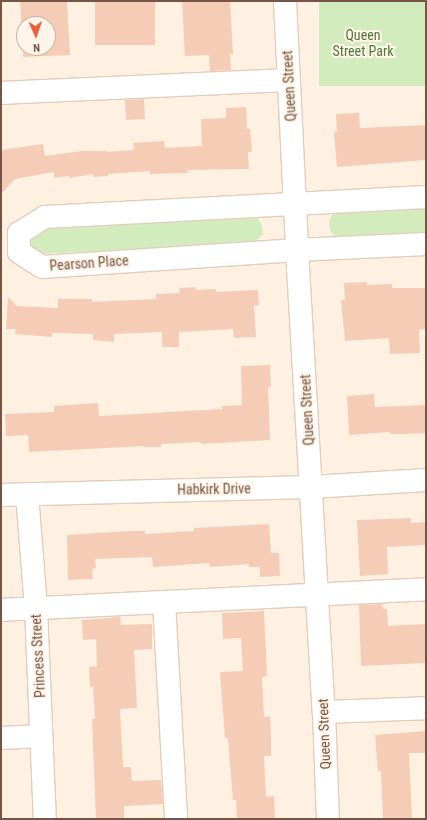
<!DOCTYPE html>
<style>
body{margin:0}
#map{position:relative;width:427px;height:820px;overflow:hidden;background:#fef1e1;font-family:"Roboto Condensed",sans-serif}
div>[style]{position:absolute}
.green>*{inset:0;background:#d3ecbe;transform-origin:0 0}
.building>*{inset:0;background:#f5cdb6;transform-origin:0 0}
.roads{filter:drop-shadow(1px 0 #e2cdbc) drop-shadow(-1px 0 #e2cdbc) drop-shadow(0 1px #e2cdbc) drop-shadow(0 -1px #e2cdbc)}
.minor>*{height:22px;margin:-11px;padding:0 11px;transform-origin:11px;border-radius:11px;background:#fff}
span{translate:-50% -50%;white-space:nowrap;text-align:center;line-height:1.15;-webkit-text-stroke:4px #fff5e8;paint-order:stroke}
.park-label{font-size:14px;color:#4f773b}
.street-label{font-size:14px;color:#765546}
.frame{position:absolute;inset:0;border:2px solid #765546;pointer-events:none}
.north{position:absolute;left:16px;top:16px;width:40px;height:40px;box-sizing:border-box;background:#fff5e8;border:1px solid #c8b5a7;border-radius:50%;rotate:177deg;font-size:11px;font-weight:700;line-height:16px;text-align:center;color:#765546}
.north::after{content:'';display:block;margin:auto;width:14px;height:18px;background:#f05e3d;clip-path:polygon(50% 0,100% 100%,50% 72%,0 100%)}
</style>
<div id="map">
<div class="green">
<div style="left:319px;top:1px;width:107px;height:85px"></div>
<div style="clip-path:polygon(426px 207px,426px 235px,341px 240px,335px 237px,330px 230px,329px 222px,332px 215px,338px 211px)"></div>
<div style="clip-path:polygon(250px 215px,258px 218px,262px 225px,263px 234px,252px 244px,36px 254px,29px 250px,29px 231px,33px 228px)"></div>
</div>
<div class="building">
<div style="clip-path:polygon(evenodd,20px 1px,67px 1px,70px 55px,23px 57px,20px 1px,24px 24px,48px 24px,48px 48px,24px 48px,24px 24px)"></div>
<div style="left:95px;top:1px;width:60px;height:44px"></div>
<div style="clip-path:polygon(182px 1px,230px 1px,233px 54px,230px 54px,231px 70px,210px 71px,209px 55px,185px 56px)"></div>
<div style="left:144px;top:99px;width:20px;height:19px;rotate:87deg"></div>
<div style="clip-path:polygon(246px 107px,247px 129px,250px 129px,252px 152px,248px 152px,249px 169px,187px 170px,188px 173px,150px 174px,150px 171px,108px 174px,108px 176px,94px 177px,93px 174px,69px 178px,69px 176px,54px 178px,54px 172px,15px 179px,1px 194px,1px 150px,43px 144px,45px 156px,82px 151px,107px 151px,107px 152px,134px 150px,133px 143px,164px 141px,165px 148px,202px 146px,201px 119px,226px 118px,226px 108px)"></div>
<div style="clip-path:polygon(359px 113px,360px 128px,426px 125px,426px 160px,337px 167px,334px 132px,337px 132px,336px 114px)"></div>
<div style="clip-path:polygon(367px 282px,367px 285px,392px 284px,392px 288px,426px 288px,426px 329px,419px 330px,420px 353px,390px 354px,389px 338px,345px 341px,341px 300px,345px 300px,344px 283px)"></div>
<div style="clip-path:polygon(195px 287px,196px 290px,216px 289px,216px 292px,258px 290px,259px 305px,254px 306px,256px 337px,234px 338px,233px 329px,179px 332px,179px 347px,162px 347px,162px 332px,114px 334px,114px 342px,93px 340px,93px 334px,52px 333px,52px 337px,15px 334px,16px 329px,6px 329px,8px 297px,17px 306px,58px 308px,58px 299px,92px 299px,92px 302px,156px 299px,156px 294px,180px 293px,179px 288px)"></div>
<div style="clip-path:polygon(270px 365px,271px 387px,268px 387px,270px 440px,201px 444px,201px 442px,161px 444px,161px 447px,144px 447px,144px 446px,29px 452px,28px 435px,6px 436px,5px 414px,54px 412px,54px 406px,98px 403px,99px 416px,222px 409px,222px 406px,242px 405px,241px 366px)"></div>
<div style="clip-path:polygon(374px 394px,375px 407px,426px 405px,426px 433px,402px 434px,390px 434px,390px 432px,349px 435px,347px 396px)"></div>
<div style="clip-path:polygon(411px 518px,411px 523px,426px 522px,426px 545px,387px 547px,388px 574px,360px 576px,357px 520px)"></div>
<div style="clip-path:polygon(269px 524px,271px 553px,279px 553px,280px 576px,260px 577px,260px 567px,249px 567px,249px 564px,210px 567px,209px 563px,153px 567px,152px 557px,95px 559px,96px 568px,92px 569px,93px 579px,68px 580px,67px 535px,130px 531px,145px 531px,145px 534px,194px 531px,194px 528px)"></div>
<div style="clip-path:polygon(382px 604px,383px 609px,387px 609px,388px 626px,426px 624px,426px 663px,361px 666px,359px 605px)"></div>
<div style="clip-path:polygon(264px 611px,267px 676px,262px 677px,264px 717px,270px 716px,271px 737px,271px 756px,264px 756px,266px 797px,274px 796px,275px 819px,237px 819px,236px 800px,233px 800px,228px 738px,225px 738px,220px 672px,243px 671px,241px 638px,223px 639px,222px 613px)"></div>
<div style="clip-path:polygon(120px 617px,121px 625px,152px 624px,152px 649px,134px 650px,137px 708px,120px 709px,123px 767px,131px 767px,132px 781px,161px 780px,163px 804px,124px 806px,124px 819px,96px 819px,92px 719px,95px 719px,93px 687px,90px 687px,89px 667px,97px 666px,96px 639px,83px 640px,82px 620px)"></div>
<div style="clip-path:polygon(426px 731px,426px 753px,409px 753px,412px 819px,383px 819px,381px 771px,378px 771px,375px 735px)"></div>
</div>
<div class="roads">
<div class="minor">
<div style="left:285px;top:1px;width:249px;rotate:87.2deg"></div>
<div style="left:297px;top:250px;width:463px;rotate:86.7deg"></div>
<div style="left:324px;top:712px;width:107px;rotate:87.9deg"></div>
<div style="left:1px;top:93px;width:288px;rotate:-2.6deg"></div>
<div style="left:426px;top:197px;width:382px;rotate:177deg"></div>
<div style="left:45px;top:217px;width:31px;rotate:148deg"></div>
<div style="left:19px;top:233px;width:19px;rotate:90deg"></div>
<div style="left:19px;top:252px;width:27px;rotate:33deg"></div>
<div style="left:42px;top:267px;width:256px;rotate:-3.8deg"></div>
<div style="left:297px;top:250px;width:129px;rotate:-2.7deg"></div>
<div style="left:27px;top:494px;width:114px;rotate:85.5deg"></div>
<div style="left:36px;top:608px;width:211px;rotate:87.6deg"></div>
<div style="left:1px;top:495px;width:310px;rotate:-1.5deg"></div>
<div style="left:311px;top:487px;width:115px;rotate:-3.5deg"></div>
<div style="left:164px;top:602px;width:217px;rotate:86.8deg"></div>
<div style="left:1px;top:610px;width:426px;rotate:-2.8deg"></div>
<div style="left:324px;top:712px;width:102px;rotate:-2.2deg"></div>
<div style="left:1px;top:738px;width:40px;rotate:-2.9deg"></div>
</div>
</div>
<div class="park-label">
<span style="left:363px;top:43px">Queen<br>Street Park</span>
</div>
<div class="street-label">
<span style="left:289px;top:86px;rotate:-93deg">Queen Street</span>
<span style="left:89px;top:263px;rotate:-4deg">Pearson Place</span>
<span style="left:307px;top:410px;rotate:-93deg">Queen Street</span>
<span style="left:214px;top:489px;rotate:-1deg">Habkirk Drive</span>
<span style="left:38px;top:656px;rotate:-93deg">Princess Street</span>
<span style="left:324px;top:734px;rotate:-92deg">Queen Street</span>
</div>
<div class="frame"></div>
<div class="north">N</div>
</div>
